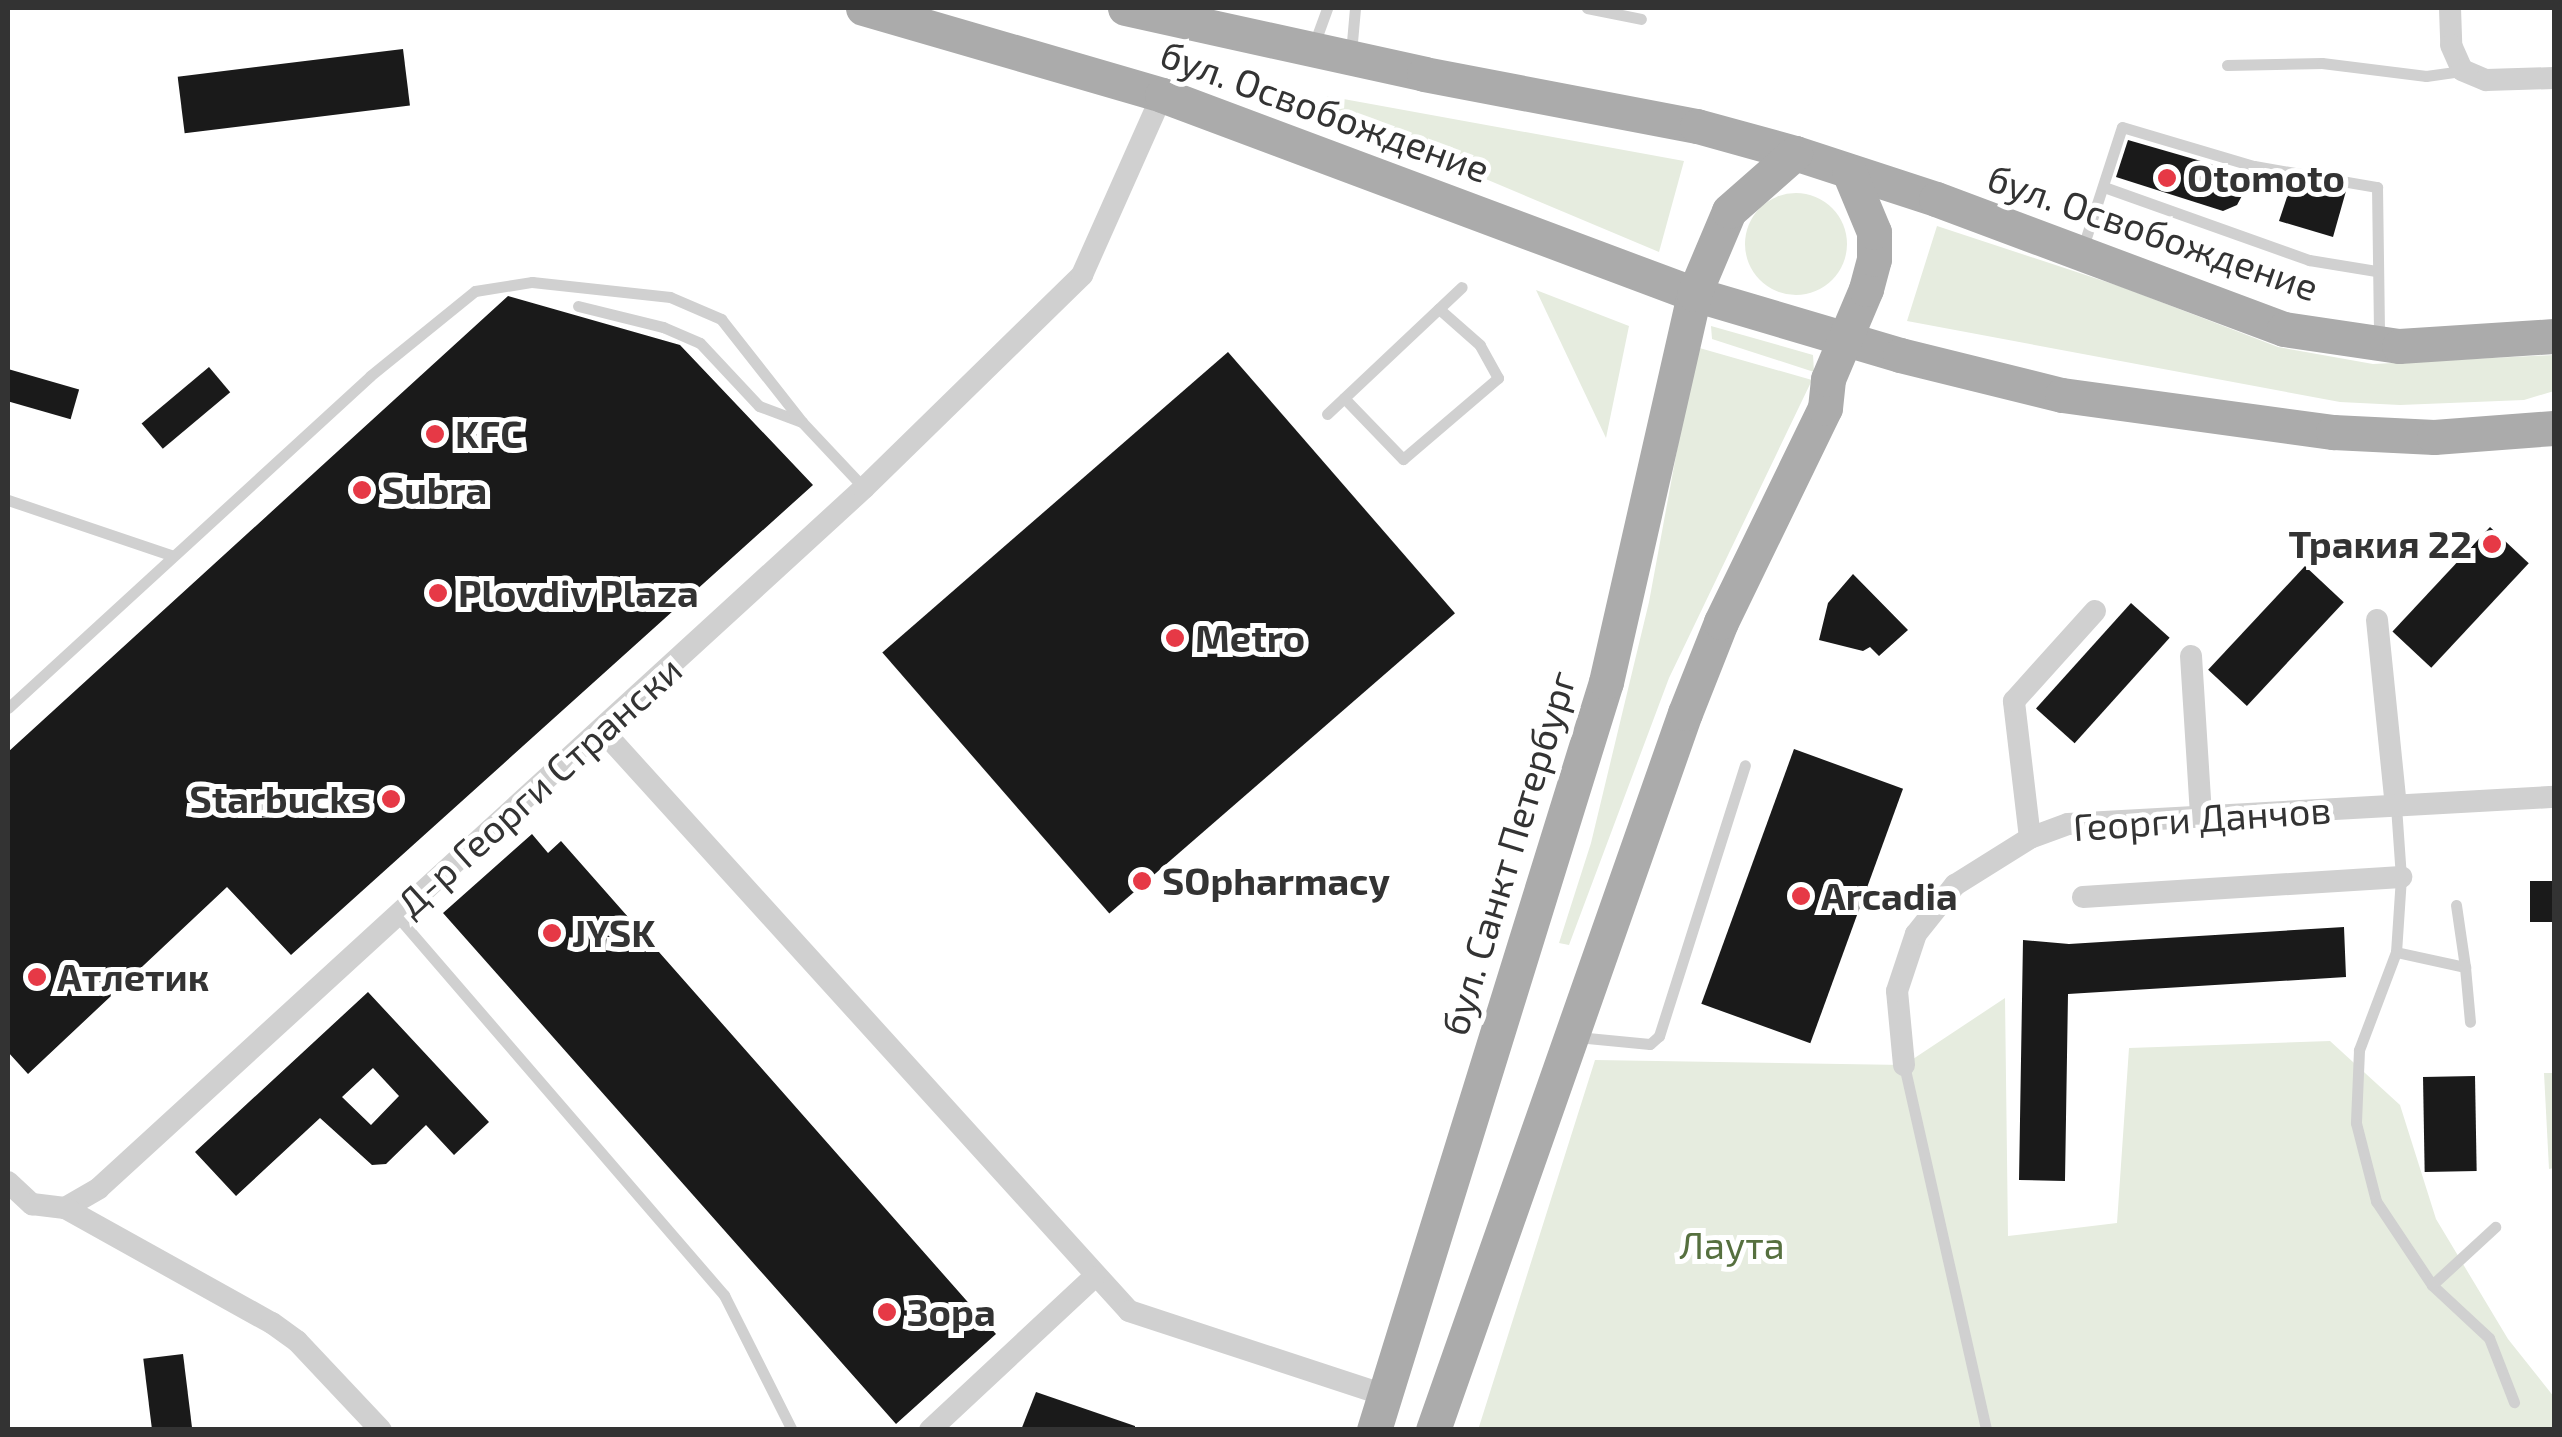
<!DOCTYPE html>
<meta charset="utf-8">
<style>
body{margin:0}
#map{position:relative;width:2562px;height:1437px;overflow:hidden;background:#fff;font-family:"Exo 2",sans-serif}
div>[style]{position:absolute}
.green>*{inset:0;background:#e6ecdf}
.round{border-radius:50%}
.building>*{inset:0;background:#1a1a1a;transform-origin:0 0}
.service>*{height:11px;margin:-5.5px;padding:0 5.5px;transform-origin:5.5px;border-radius:5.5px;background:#d0d0d0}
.minor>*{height:22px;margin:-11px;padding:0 11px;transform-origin:11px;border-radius:11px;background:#d0d0d0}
.primary>*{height:35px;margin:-17.5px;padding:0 17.5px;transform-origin:17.5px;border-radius:17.5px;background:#ababab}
.dots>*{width:28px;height:28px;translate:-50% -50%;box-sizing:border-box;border:5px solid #fff;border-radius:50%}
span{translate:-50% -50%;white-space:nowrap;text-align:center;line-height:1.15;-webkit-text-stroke:10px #fff;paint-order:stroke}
.street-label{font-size:38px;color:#333}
.poi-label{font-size:38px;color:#333;font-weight:700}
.left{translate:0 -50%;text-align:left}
.right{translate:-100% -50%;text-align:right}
.park-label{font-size:38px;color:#56703f}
.frame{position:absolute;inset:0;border:10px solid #333;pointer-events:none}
</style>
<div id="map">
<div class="green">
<div style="clip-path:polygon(1327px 96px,1684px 161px,1659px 252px,1324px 111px)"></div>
<div class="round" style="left:1745px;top:193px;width:102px;height:102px"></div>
<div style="clip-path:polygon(1937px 226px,2122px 287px,2278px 347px,2373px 364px,2554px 355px,2554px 391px,2524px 400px,2400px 405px,2340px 402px,1907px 321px)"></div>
<div style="clip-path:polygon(1536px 290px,1629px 326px,1606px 438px)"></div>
<div style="clip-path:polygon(1711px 326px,1813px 355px,1814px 372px,1712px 339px)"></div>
<div style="clip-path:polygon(1696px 347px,1812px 380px,1669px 678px,1569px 945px,1559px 943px,1591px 843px,1649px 602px)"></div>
<div style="clip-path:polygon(2005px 998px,2008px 1236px,2117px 1223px,2129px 1048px,2330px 1041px,2400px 1105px,2436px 1219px,2508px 1339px,2554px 1397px,2554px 1430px,1478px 1430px,1595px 1060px,1904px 1065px)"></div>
<div style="clip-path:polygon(2544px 1073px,2554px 1073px,2554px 1168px,2549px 1169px)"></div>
</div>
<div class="building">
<div style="left:403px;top:49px;width:57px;height:227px;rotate:83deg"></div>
<div style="clip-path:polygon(2128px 140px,2232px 170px,2241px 178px,2244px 192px,2237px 205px,2223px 211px,2116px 177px)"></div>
<div style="clip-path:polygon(2292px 182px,2346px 191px,2333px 237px,2279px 221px)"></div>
<div style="clip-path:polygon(508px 296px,680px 345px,813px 485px,291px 955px,227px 887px,28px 1074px,8px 1052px,8px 752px)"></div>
<div style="left:1228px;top:352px;width:346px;height:458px;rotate:49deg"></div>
<div style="left:209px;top:367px;width:33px;height:88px;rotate:50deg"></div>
<div style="left:8px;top:369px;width:74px;height:31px;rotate:16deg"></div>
<div style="left:2490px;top:527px;width:53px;height:143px;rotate:43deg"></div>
<div style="left:2305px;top:566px;width:53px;height:142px;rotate:43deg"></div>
<div style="clip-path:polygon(1853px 574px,1908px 630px,1879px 656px,1870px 647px,1863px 651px,1819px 640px,1828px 603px)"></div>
<div style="left:2131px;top:603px;width:52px;height:142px;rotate:42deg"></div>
<div style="left:1794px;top:749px;width:116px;height:271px;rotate:20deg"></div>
<div style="clip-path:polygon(532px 834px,548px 853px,561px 841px,996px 1334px,896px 1424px,443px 913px)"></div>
<div style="left:2554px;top:881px;width:41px;height:24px;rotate:90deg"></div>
<div style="clip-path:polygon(2344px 927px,2346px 977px,2068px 994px,2065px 1181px,2019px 1180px,2023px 940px,2069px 944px)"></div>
<div style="clip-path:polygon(evenodd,368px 992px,489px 1122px,454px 1155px,426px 1125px,386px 1164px,372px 1165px,320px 1118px,236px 1196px,195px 1152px,368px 992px,373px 1068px,399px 1096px,371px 1125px,342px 1097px,373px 1068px)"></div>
<div style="left:2475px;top:1076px;width:95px;height:52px;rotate:89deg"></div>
<div style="left:183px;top:1354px;width:77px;height:40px;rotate:83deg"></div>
<div style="clip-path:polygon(1036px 1392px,1135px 1426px,1135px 1430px,1021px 1430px)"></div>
</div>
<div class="service">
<div style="left:1587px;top:8px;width:55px;rotate:11.5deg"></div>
<div style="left:1309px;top:43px;width:11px;rotate:-41deg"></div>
<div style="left:1317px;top:36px;width:30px;rotate:-70deg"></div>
<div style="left:1351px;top:53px;width:45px;rotate:-84.9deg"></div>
<div style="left:2227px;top:65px;width:95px;rotate:-1.2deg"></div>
<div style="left:2322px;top:63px;width:105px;rotate:7.1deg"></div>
<div style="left:2426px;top:76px;width:35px;rotate:-8deg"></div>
<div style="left:2104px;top:187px;width:218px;rotate:19.6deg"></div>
<div style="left:2309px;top:260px;width:68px;rotate:9.3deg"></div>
<div style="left:2082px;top:250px;width:129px;rotate:-72deg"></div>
<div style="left:2122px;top:127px;width:138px;rotate:16.5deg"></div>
<div style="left:2254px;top:166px;width:125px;rotate:9.7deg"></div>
<div style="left:2377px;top:187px;width:149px;rotate:89.2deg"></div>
<div style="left:578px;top:306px;width:88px;rotate:13.9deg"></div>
<div style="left:663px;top:327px;width:40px;rotate:23.4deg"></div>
<div style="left:700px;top:343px;width:86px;rotate:46.9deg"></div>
<div style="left:759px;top:406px;width:46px;rotate:20.4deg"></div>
<div style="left:1344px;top:398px;width:85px;rotate:46deg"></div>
<div style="left:1403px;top:459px;width:125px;rotate:-40.5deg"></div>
<div style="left:1498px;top:378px;width:38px;rotate:-119deg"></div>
<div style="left:1480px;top:345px;width:55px;rotate:-138.7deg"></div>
<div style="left:1327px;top:414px;width:185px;rotate:-43.3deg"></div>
<div style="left:8px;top:500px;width:174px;rotate:18.7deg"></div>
<div style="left:8px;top:708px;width:491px;rotate:-42.5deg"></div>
<div style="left:370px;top:376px;width:135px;rotate:-39deg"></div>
<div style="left:475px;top:291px;width:58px;rotate:-9deg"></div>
<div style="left:532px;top:282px;width:139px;rotate:6.2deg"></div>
<div style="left:670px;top:297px;width:56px;rotate:23.3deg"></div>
<div style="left:721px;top:319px;width:131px;rotate:51.8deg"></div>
<div style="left:802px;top:422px;width:91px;rotate:46.8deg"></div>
<div style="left:2396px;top:806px;width:71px;rotate:86deg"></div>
<div style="left:2401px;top:877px;width:75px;rotate:93.8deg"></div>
<div style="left:2396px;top:952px;width:105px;rotate:110.7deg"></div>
<div style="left:2359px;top:1050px;width:73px;rotate:92.4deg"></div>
<div style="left:2356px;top:1123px;width:81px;rotate:75.6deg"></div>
<div style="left:2376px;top:1201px;width:101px;rotate:56.3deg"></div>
<div style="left:2432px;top:1285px;width:78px;rotate:42.9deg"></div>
<div style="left:2489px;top:1338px;width:69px;rotate:68.7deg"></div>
<div style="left:2456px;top:905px;width:63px;rotate:81.7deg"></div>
<div style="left:397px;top:916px;width:501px;rotate:49.21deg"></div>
<div style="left:724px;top:1295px;width:151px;rotate:63.3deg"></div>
<div style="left:2396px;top:952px;width:71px;rotate:12.3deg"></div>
<div style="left:2465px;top:967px;width:55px;rotate:84.8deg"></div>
<div style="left:1577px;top:1037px;width:73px;rotate:5.5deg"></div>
<div style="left:1650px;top:1044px;width:12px;rotate:-42deg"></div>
<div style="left:1659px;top:1036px;width:284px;rotate:-72.4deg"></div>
<div style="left:1904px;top:1065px;width:374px;rotate:77.3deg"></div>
<div style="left:2432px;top:1285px;width:86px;rotate:-42.6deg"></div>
</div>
<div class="minor">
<div style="left:2450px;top:8px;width:37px;rotate:88deg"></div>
<div style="left:2451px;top:45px;width:27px;rotate:66deg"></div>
<div style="left:2462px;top:70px;width:26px;rotate:23deg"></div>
<div style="left:2486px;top:80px;width:68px;rotate:-1.7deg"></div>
<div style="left:2377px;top:620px;width:187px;rotate:84.2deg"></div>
<div style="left:2191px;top:656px;width:159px;rotate:86.4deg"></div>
<div style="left:602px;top:730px;width:784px;rotate:47.79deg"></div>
<div style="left:1129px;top:1311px;width:269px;rotate:18.2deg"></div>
<div style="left:2030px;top:838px;width:138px;rotate:-96.7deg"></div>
<div style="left:2014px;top:701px;width:121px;rotate:-48deg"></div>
<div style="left:2083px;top:897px;width:319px;rotate:-3.6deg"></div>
<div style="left:1904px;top:1065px;width:74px;rotate:-95.4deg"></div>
<div style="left:1897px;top:991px;width:60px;rotate:-71.6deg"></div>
<div style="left:1916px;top:934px;width:63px;rotate:-51.5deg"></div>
<div style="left:1955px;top:885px;width:89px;rotate:-32.1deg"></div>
<div style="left:2030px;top:838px;width:40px;rotate:-20.2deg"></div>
<div style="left:2068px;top:824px;width:487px;rotate:-3.2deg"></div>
<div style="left:8px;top:1182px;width:33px;rotate:43deg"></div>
<div style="left:32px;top:1204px;width:33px;rotate:7deg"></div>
<div style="left:65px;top:1208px;width:39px;rotate:-30deg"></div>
<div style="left:99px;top:1188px;width:1037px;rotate:-42.46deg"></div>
<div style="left:864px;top:488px;width:305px;rotate:-44.3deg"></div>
<div style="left:1082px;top:275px;width:197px;rotate:-66deg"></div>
<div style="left:65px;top:1208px;width:237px;rotate:29.1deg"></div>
<div style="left:272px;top:1323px;width:31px;rotate:36deg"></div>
<div style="left:297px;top:1341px;width:122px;rotate:46.7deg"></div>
<div style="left:930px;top:1430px;width:224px;rotate:-43deg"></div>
</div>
<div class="primary">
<div style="left:863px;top:8px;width:311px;rotate:16.2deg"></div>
<div style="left:1162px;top:95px;width:568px;rotate:20.51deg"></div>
<div style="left:1694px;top:294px;width:215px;rotate:16.5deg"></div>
<div style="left:1900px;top:355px;width:167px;rotate:13.9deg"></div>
<div style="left:2062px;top:395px;width:274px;rotate:7.8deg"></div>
<div style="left:2333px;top:432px;width:101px;rotate:2.8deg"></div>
<div style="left:2434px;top:437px;width:120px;rotate:-4.3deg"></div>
<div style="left:1125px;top:8px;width:306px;rotate:12.4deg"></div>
<div style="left:1424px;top:74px;width:278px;rotate:10.8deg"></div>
<div style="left:1697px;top:126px;width:102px;rotate:15.4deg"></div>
<div style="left:1795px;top:153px;width:148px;rotate:18.1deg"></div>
<div style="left:1936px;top:199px;width:371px;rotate:20.5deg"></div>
<div style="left:2284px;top:329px;width:116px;rotate:8.4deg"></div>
<div style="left:2399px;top:346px;width:155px;rotate:-3.7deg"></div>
<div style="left:1374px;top:1430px;width:783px;rotate:-72.77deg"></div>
<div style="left:1606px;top:682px;width:398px;rotate:-77.2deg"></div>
<div style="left:1694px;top:294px;width:90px;rotate:-67.1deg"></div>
<div style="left:1729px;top:211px;width:88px;rotate:-41.3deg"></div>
<div style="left:1433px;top:1430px;width:760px;rotate:-70.64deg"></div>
<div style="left:1685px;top:713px;width:98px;rotate:-68.4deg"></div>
<div style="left:1721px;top:622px;width:238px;rotate:-64.1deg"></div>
<div style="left:1825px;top:408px;width:29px;rotate:-84deg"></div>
<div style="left:1828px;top:379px;width:98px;rotate:-67.1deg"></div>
<div style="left:1866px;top:289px;width:31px;rotate:-75deg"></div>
<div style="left:1874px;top:259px;width:27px;rotate:-90deg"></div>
<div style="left:1874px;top:232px;width:65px;rotate:-112.6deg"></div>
</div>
<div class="dots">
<div style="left:2167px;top:178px;background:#e63946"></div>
<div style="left:435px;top:434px;background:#e63946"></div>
<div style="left:362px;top:490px;background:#e63946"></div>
<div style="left:2492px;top:544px;background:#e63946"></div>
<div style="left:438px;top:593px;background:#e63946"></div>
<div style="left:1175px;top:638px;background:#e63946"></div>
<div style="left:391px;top:799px;background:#e63946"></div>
<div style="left:1142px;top:881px;background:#e63946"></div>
<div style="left:1801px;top:896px;background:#e63946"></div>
<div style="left:552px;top:933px;background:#e63946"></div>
<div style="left:37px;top:977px;background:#e63946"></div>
<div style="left:887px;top:1312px;background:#e63946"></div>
</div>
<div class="street-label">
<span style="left:1325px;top:111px;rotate:20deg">бул. Освобождение</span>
<span style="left:2153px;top:232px;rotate:19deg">бул. Освобождение</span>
<span style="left:539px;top:786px;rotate:-42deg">Д-р Георги Странски</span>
<span style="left:2202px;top:818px;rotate:-4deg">Георги Данчов</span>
<span style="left:1508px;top:853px;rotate:-73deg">бул. Санкт Петербург</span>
</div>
<div class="poi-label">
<span class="left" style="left:2187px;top:178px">Otomoto</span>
<span class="left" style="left:455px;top:434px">KFC</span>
<span class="left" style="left:382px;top:490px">Subra</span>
<span class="right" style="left:2472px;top:544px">Тракия 22</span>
<span class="left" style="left:458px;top:593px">Plovdiv Plaza</span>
<span class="left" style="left:1195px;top:638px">Metro</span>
<span class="right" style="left:371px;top:799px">Starbucks</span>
<span class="left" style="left:1162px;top:881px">SOpharmacy</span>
<span class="left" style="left:1821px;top:896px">Arcadia</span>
<span class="left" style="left:572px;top:933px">JYSK</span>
<span class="left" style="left:57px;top:977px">Атлетик</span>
<span class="left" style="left:907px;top:1312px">Зора</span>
</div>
<div class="park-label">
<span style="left:1732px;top:1245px">Лаута</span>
</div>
<div class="frame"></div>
</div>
